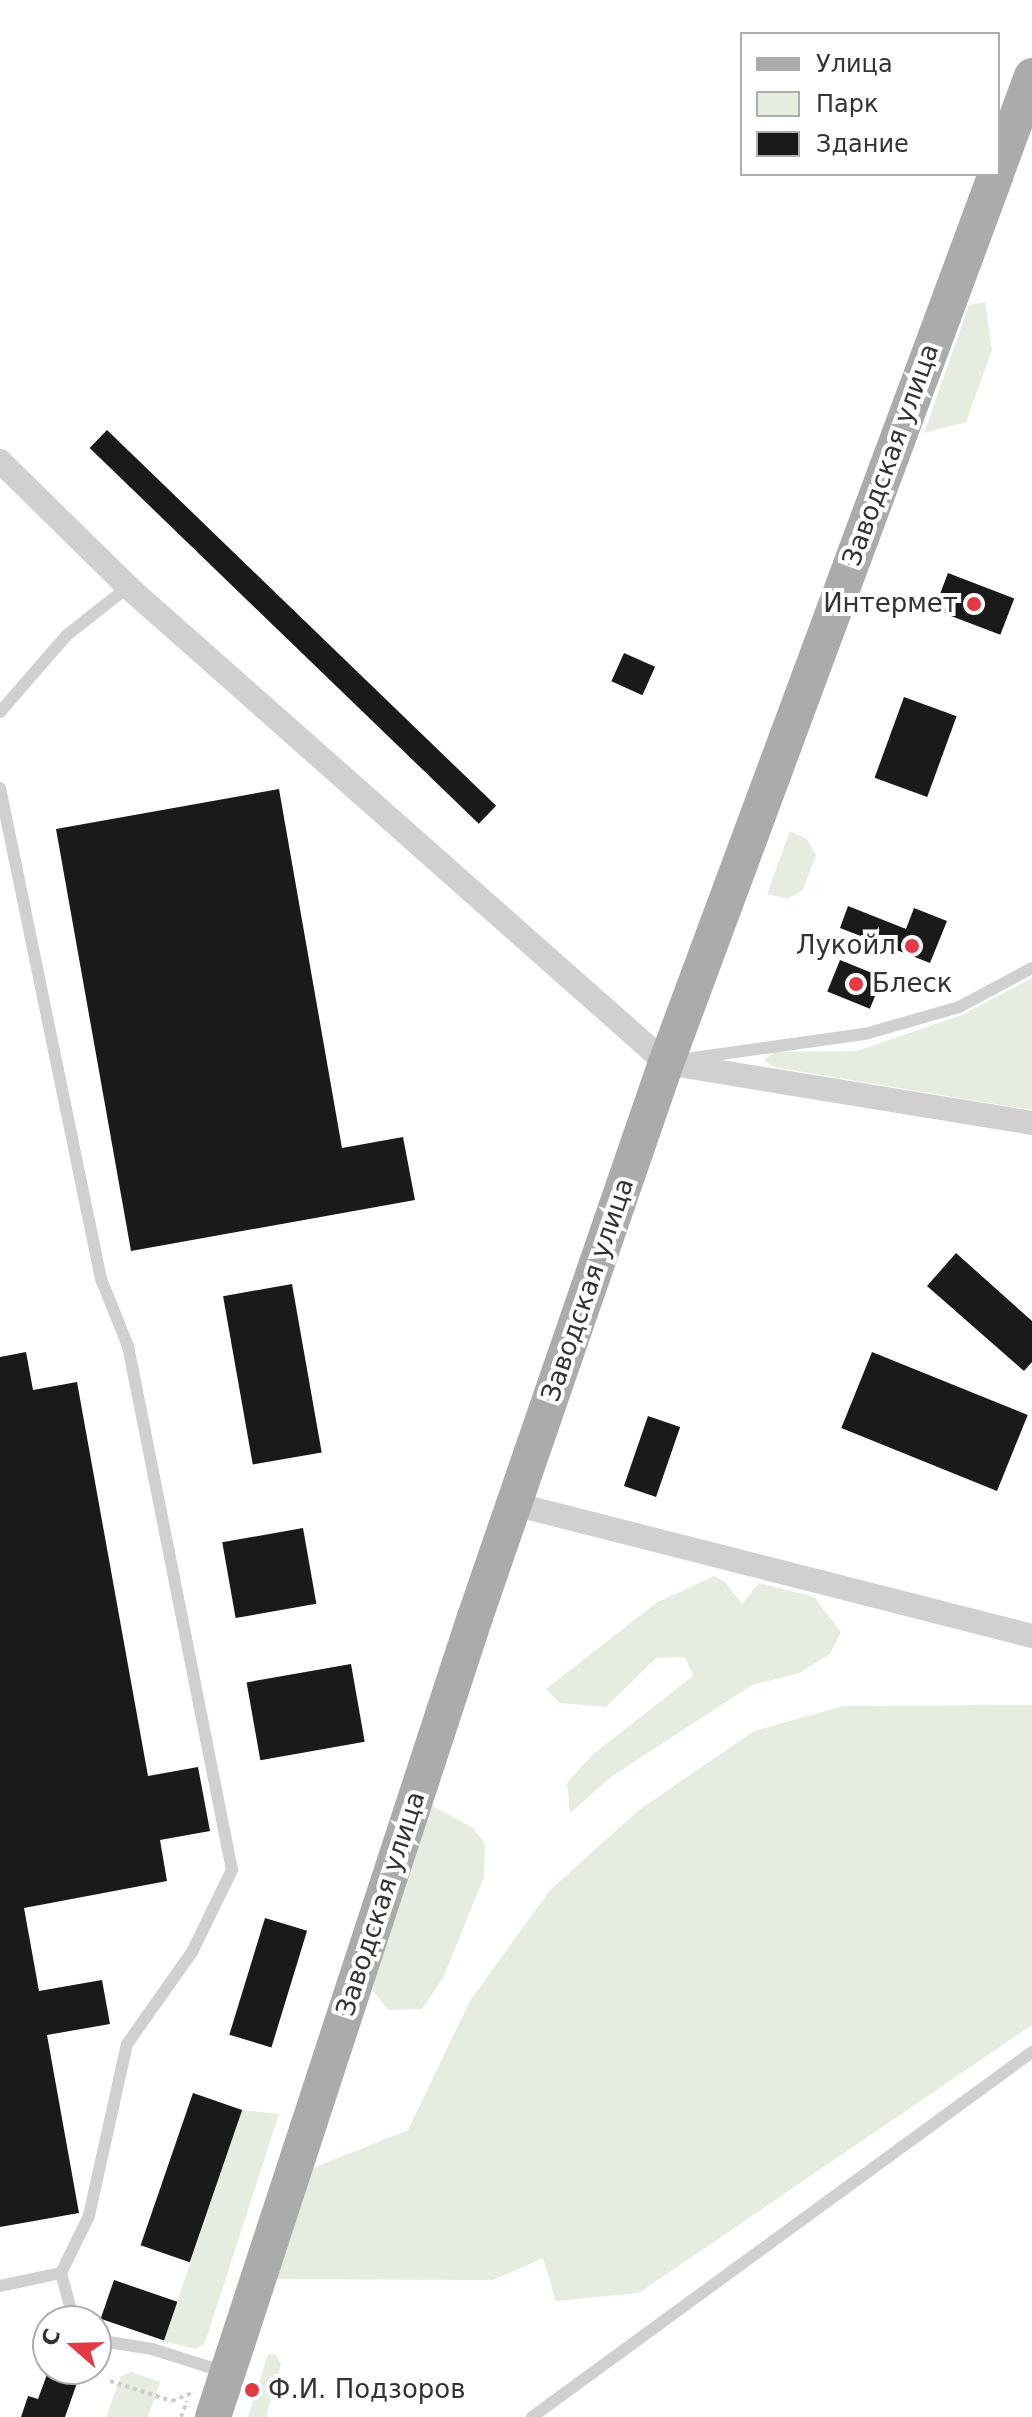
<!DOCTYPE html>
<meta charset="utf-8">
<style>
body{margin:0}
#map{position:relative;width:1032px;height:2417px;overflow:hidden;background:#fff;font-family:"DejaVu Sans",sans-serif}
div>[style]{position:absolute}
.green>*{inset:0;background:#e6ecdf}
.building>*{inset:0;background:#1a1a1a;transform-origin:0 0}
.path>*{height:4px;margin-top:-2px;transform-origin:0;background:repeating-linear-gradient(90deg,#cdcdcd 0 4px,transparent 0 8px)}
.service>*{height:12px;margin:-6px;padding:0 6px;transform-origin:6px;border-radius:6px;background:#d0d0d0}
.minor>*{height:24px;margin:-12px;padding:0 12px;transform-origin:12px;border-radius:12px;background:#d0d0d0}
.primary>*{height:36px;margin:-18px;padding:0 18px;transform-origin:18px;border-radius:18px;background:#ababab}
.dots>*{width:22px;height:22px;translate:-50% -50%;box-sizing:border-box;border:4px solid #fff;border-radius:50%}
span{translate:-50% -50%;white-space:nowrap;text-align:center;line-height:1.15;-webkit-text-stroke:8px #fff;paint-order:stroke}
.street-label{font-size:26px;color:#333}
.poi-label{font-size:26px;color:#333}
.right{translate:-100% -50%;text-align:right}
.left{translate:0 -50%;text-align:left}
.legend{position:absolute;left:740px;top:32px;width:260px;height:144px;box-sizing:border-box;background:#fff;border:2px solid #adadad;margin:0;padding:10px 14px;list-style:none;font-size:24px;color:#333}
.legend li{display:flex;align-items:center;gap:16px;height:40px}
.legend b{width:40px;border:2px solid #adadad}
.north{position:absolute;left:32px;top:2305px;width:80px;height:80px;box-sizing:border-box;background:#fff;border:2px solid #adadad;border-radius:50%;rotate:290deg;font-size:22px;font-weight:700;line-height:32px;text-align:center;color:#333}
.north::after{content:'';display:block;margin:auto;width:28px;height:36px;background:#e63946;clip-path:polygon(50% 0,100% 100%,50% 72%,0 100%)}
</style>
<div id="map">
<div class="green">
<div style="clip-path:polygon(985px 302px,992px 350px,966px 422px,924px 433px,969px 305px)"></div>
<div style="clip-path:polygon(790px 831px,807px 839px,816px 855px,803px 890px,787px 899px,767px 894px)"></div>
<div style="clip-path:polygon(1032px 978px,1032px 1110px,773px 1067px,764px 1060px,775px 1052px,857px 1051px,962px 1015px)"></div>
<div style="clip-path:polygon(714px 1576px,725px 1582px,742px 1604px,759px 1583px,814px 1597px,841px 1632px,830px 1654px,799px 1673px,752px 1685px,611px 1777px,570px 1813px,567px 1783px,592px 1755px,693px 1676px,685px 1657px,656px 1658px,606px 1707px,560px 1703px,546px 1689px,656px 1603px)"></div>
<div style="clip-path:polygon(1032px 1705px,1032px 2025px,639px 2293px,556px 2301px,543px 2258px,493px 2280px,276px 2279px,313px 2168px,408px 2130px,470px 2001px,550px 1890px,639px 1810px,754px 1731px,844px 1706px)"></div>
<div style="clip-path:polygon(429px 1804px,473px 1828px,485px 1844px,484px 1877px,443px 1978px,422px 2009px,388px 2010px,373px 1991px,376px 1967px)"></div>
<div style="clip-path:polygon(242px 2110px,279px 2114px,205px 2343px,195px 2349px,164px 2341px)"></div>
<div style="clip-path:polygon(268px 2354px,276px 2355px,281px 2364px,266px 2417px,248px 2417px)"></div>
<div style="clip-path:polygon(131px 2372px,160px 2382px,148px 2417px,106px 2417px,121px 2376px)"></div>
</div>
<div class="building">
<div style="left:107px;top:430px;width:541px;height:25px;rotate:44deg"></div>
<div style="left:948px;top:573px;width:71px;height:39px;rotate:21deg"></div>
<div style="left:624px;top:653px;width:34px;height:31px;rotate:24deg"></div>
<div style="left:904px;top:697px;width:56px;height:86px;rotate:20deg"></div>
<div style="clip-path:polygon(279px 789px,342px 1148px,403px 1137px,415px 1200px,131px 1251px,56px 829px)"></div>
<div style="clip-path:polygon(848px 906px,906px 929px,914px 908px,947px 921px,930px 963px,840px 928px)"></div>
<div style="left:840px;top:960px;width:46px;height:34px;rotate:22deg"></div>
<div style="clip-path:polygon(956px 1253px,1032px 1321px,1032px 1362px,1024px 1371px,927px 1286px)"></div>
<div style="left:292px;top:1284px;width:171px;height:70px;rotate:80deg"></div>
<div style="clip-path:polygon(26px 1352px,33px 1390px,77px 1382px,148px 1776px,198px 1767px,210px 1831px,160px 1840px,167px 1881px,24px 1908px,39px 1991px,102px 1980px,110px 2024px,47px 2035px,79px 2213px,0 2227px,0 1357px)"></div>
<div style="left:872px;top:1352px;width:168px;height:82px;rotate:22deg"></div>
<div style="left:648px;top:1416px;width:34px;height:74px;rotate:19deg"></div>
<div style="left:303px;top:1528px;width:77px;height:82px;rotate:80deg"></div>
<div style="left:351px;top:1664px;width:79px;height:106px;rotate:80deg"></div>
<div style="left:265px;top:1918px;width:44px;height:122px;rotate:17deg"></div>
<div style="left:193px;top:2093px;width:52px;height:161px;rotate:19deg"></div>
<div style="left:114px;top:2280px;width:67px;height:41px;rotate:19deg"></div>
<div style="clip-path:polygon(49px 2369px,82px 2369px,65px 2417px,21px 2417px,28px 2396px,38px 2399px)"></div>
</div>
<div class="path">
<div style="left:110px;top:2381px;width:65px;rotate:17.9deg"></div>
<div style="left:172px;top:2401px;width:24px;rotate:-22deg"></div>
<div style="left:181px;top:2417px;width:17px;rotate:-69deg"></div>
</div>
<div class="service">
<div style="left:0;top:712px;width:102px;rotate:-49deg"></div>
<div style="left:67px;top:635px;width:78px;rotate:-38.2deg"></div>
<div style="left:0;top:788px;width:501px;rotate:78.38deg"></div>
<div style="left:101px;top:1279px;width:72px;rotate:68.1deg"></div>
<div style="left:128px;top:1346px;width:534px;rotate:78.77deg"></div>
<div style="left:232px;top:1870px;width:91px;rotate:116deg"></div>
<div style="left:192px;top:1952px;width:113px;rotate:125.2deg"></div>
<div style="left:127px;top:2044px;width:176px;rotate:102.5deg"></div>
<div style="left:89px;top:2216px;width:64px;rotate:116.2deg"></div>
<div style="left:61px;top:2273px;width:62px;rotate:168deg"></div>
<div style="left:686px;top:1059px;width:181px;rotate:-8deg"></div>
<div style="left:865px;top:1034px;width:98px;rotate:-16deg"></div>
<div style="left:959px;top:1007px;width:83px;rotate:-28.1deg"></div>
<div style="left:61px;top:2273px;width:50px;rotate:74.8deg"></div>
<div style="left:96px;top:2340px;width:57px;rotate:9.1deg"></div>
<div style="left:152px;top:2349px;width:77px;rotate:17.5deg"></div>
<div style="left:532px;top:2417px;width:619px;rotate:-36.13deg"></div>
</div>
<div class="minor">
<div style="left:0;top:461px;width:180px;rotate:44.5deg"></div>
<div style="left:128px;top:587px;width:718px;rotate:41.5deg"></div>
<div style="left:666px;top:1063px;width:371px;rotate:9.3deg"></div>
<div style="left:514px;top:1504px;width:535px;rotate:14.3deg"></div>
</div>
<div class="primary">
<div style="left:998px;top:168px;width:98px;rotate:-69.7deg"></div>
<div style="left:213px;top:2417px;width:842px;rotate:-71.87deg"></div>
<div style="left:475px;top:1617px;width:586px;rotate:-70.98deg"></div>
<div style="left:666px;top:1063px;width:948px;rotate:-69.63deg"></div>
</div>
<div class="dots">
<div style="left:974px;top:604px;background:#e63946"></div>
<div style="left:912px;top:946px;background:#e63946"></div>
<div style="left:856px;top:984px;background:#e63946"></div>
<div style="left:252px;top:2390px;background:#e63946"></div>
</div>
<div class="street-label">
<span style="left:891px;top:455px;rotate:-70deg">Заводская улица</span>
<span style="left:588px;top:1290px;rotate:-71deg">Заводская улица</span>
<span style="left:381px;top:1904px;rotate:-72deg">Заводская улица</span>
</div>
<div class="poi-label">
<span class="right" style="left:958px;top:604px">Интермет</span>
<span class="right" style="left:896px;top:946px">Лукойл</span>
<span class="left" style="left:872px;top:984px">Блеск</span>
<span class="left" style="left:268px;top:2390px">Ф.И. Подзоров</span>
</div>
<ul class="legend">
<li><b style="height:10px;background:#ababab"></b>Улица</li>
<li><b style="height:22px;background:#e6ecdf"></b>Парк</li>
<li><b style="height:22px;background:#1a1a1a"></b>Здание</li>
</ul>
<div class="north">С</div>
</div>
